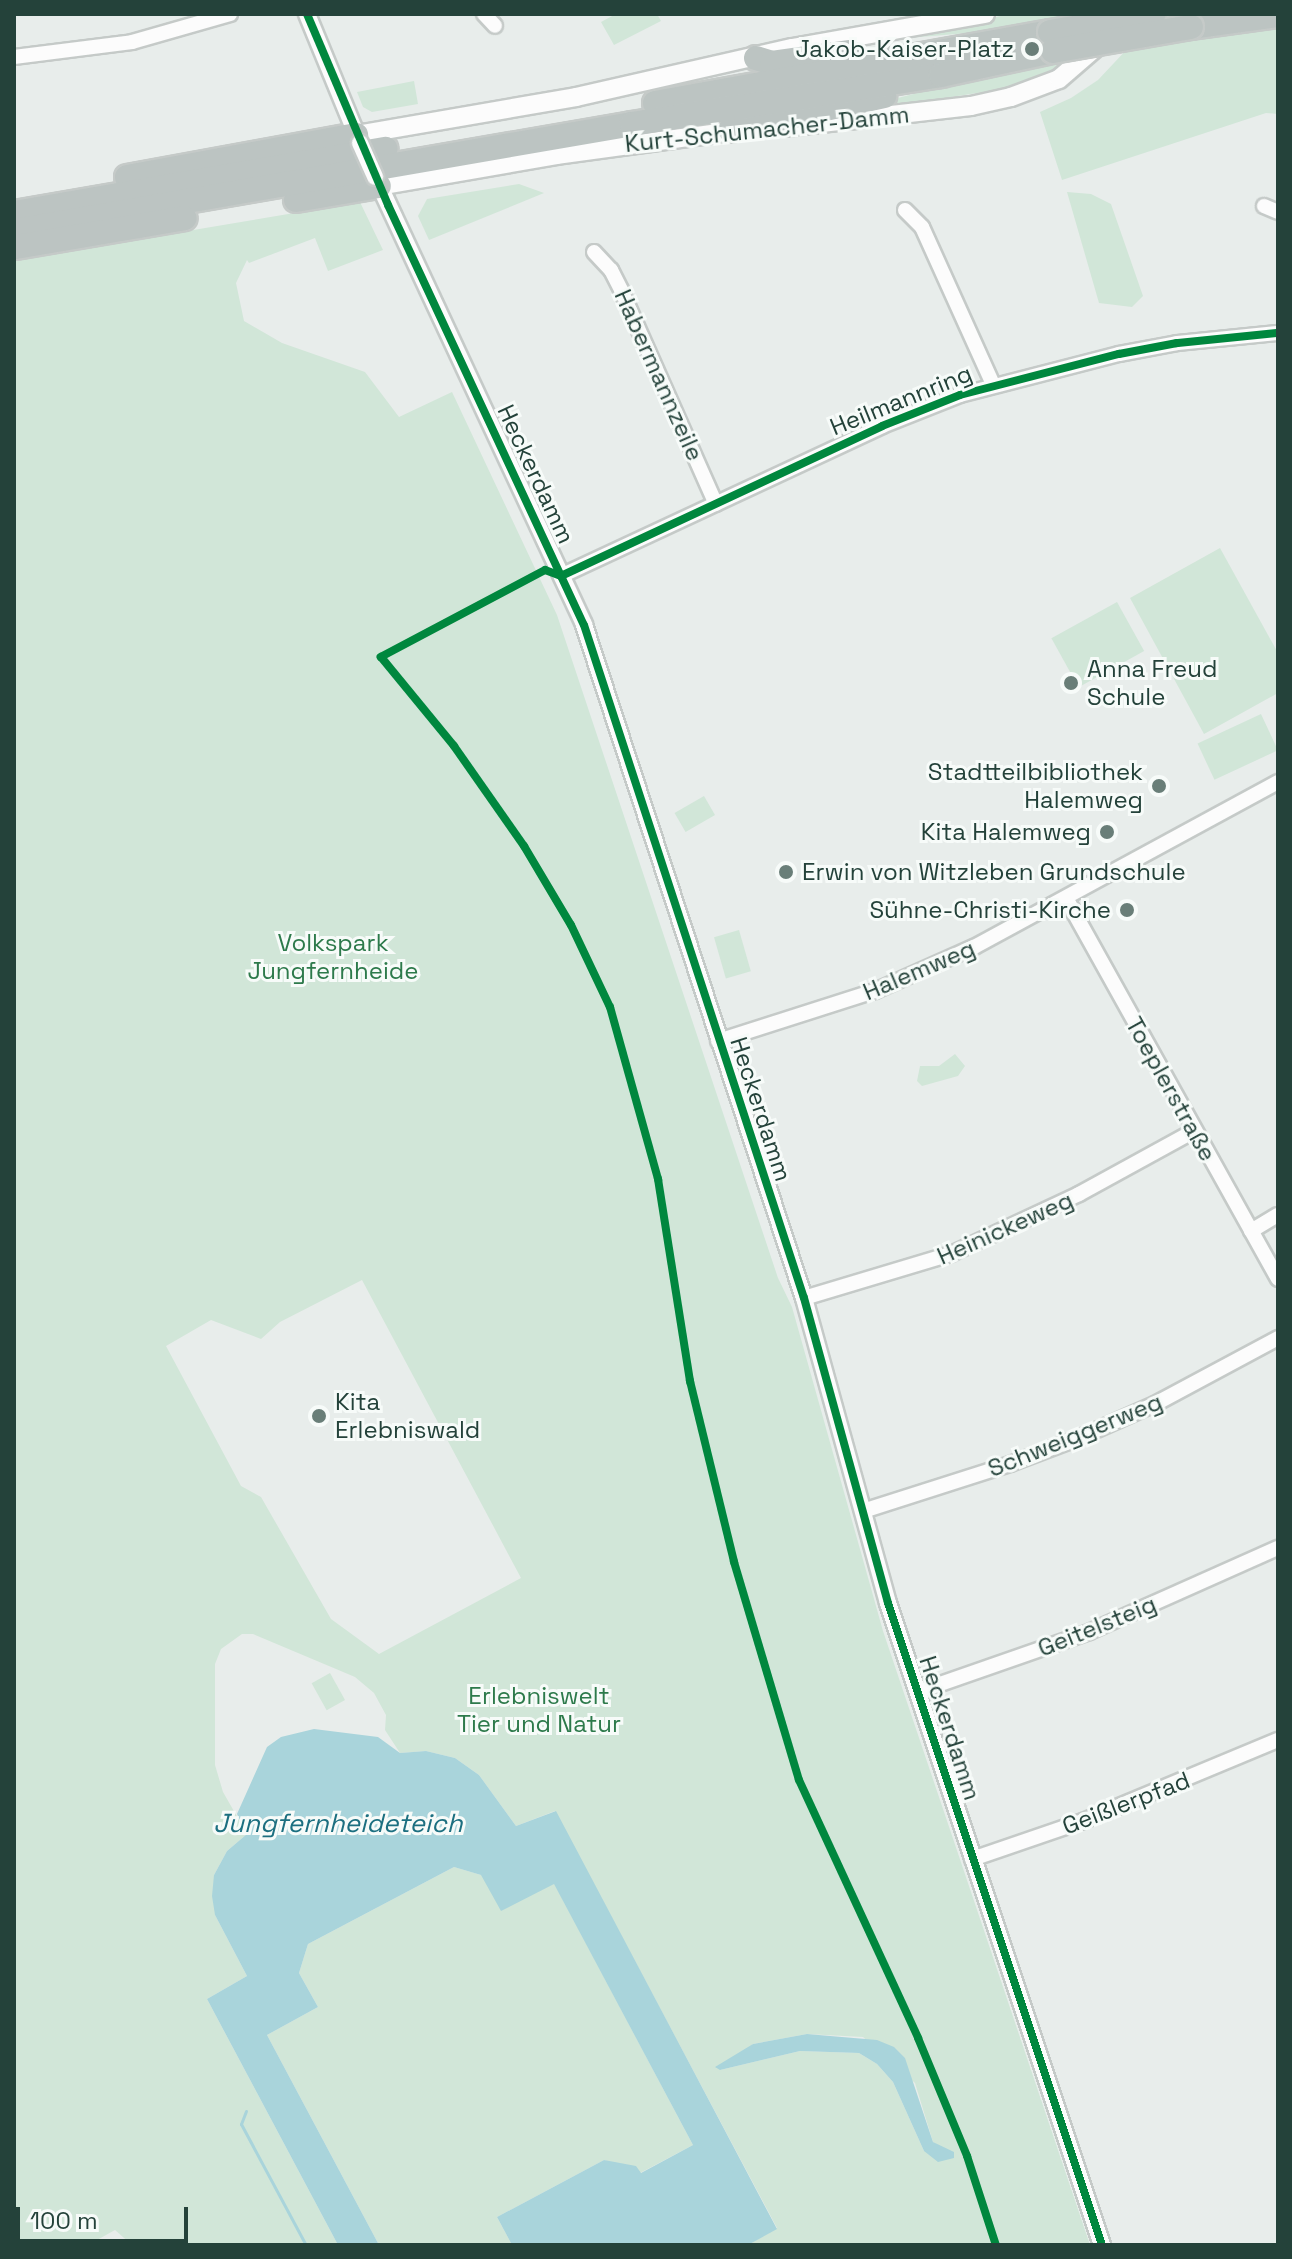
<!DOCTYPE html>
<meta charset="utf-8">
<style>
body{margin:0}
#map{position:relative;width:1292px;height:2259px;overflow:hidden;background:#e8edeb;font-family:"Space Grotesk",sans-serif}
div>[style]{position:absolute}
.green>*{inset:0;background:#d1e6d8;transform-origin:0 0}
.water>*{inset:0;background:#a9d4db}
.stream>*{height:3px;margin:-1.5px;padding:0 1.5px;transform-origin:1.5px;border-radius:1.5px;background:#a9d4db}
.roads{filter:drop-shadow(2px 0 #c5cac8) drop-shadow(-2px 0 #c5cac8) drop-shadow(0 2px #c5cac8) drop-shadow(0 -2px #c5cac8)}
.minor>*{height:14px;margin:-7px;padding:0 7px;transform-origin:7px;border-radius:7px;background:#fcfcfc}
.tertiary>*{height:16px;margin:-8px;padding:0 8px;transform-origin:8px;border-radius:8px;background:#fcfcfc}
.secondary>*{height:18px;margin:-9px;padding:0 9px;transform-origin:9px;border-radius:9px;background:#fcfcfc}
.motorway>*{height:24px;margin:-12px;padding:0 12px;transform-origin:12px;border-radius:12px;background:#bcc4c2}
.bridges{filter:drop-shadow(2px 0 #c5cac8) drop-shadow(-2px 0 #c5cac8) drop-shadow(0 2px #c5cac8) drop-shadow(0 -2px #c5cac8)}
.tertiary-bridge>*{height:16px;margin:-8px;padding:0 8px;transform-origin:8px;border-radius:8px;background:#fcfcfc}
.motorway-bridge>*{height:24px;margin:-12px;padding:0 12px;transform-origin:12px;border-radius:12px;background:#bcc4c2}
.cycleway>*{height:8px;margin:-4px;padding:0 4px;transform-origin:4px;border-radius:4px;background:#00873e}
.dots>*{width:22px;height:22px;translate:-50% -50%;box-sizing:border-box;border:4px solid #f7fbf9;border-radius:50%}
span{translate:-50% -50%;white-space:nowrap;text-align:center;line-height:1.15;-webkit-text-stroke:6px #f7fbf9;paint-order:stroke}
.poi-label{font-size:24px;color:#24423a}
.right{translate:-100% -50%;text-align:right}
.left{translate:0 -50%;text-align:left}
.street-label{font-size:24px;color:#24423a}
.park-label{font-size:24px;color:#2d7a4b}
.water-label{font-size:26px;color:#1c6f80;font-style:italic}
.frame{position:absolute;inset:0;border:16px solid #24423a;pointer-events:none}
.scale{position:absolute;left:16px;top:2207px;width:172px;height:36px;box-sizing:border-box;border:4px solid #24423a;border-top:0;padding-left:10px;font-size:24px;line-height:28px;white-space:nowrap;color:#24423a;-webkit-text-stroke:6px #f7fbf9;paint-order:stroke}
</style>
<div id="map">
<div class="green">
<div style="clip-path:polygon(616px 14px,657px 14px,661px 21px,614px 45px,601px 22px)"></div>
<div style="clip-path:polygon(1009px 14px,1103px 14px,1016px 29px,908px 38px)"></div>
<div style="clip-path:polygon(1278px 26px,1278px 114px,1266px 113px,1062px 180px,1040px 112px,1071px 98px,1098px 80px,1129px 47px)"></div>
<div style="clip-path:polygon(1079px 58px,1028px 85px,819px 118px,1012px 69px)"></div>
<div style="clip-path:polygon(414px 81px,418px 104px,372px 112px,363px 107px,357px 92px)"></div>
<div style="clip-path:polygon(519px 184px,544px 193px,429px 240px,418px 216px,427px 199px)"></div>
<div style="clip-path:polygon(1067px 192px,1091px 194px,1111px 204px,1143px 296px,1132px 307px,1099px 303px)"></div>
<div style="clip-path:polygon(evenodd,360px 202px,383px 250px,328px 271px,315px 238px,249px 263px,247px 260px,236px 283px,244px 321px,282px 343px,365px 372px,399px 417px,452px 392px,557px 615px,778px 1278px,792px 1307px,883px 1631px,1090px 2245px,748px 2245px,777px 2228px,555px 1811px,516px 1826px,479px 1775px,455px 1758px,426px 1751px,400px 1753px,385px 1730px,386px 1715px,374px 1693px,355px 1677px,253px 1634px,242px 1634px,221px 1649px,215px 1664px,215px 1765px,223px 1792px,247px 1834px,227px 1851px,214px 1875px,215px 1915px,247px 1976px,207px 1999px,338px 2245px,132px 2245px,115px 2230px,88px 2245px,14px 2245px,14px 260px,360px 202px,362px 1280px,521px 1578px,379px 1654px,331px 1619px,261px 1497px,241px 1486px,166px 1346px,211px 1320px,261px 1339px,280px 1322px,362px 1280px,360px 202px,807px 2034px,863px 2037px,915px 2083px,933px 2142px,945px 2151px,924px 2151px,893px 2082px,877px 2064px,859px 2053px,800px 2051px,720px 2070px,753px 2044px,807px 2034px)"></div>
<div style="clip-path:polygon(1220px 548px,1278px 653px,1278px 693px,1204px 734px,1130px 598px)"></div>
<div style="left:1117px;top:602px;width:56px;height:75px;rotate:61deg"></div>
<div style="left:1261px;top:714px;width:40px;height:70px;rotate:65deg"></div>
<div style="left:704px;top:796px;width:22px;height:34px;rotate:60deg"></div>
<div style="left:739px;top:930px;width:43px;height:26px;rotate:74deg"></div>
<div style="clip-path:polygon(955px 1054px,965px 1066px,958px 1076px,922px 1086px,917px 1081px,920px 1066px,939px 1066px)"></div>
<div style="left:330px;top:1673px;width:31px;height:21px;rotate:61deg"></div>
<div style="clip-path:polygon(454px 1867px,481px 1875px,554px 1883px,693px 2145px,640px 2173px,604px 2160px,497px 2217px,512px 2245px,379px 2245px,267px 2035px,318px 2007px,299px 1973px,308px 1944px)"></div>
</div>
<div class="water">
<div style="clip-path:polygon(314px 1729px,378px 1737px,400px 1753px,426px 1751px,455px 1758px,479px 1775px,516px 1826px,556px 1811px,777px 2229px,748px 2245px,512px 2245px,497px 2217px,604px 2160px,636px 2166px,641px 2173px,693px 2145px,554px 1884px,501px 1911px,481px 1875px,454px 1867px,308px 1944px,299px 1973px,318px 2007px,267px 2035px,379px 2245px,338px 2245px,207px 1999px,247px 1976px,215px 1915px,212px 1896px,214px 1875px,227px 1851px,247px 1834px,237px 1814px,267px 1747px,281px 1737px)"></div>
<div style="clip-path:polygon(807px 2034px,877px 2040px,894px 2047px,905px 2058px,933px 2142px,954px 2152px,954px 2158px,938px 2162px,924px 2151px,893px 2082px,877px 2064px,859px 2053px,800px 2051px,720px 2070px,715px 2067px,753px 2044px)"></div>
</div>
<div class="stream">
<div style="left:246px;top:2111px;width:14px;rotate:111deg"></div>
<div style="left:241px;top:2124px;width:137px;rotate:61.8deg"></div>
</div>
<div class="roads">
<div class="minor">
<div style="left:484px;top:14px;width:16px;rotate:47deg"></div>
<div style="left:14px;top:57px;width:119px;rotate:-7.2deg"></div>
<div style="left:132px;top:42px;width:102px;rotate:-15.9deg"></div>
<div style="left:1264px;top:206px;width:15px;rotate:23deg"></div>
<div style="left:905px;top:210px;width:24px;rotate:45deg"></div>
<div style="left:922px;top:227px;width:172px;rotate:65.7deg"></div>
<div style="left:594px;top:252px;width:25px;rotate:47deg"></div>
<div style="left:611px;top:270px;width:22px;rotate:63deg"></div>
<div style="left:621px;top:290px;width:234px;rotate:66.1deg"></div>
<div style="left:561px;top:576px;width:354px;rotate:-25deg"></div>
<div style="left:882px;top:426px;width:84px;rotate:-21.7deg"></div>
<div style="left:960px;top:395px;width:164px;rotate:-14.5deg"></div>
<div style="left:1119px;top:354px;width:59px;rotate:-10.7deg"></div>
<div style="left:1177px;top:343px;width:101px;rotate:-5.7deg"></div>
<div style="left:1066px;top:898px;width:436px;rotate:60.9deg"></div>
<div style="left:718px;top:1041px;width:165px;rotate:-17.7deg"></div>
<div style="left:875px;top:991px;width:108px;rotate:-24deg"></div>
<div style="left:974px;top:947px;width:346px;rotate:-28.5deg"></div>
<div style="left:1251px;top:1231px;width:31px;rotate:-31deg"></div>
<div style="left:804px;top:1298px;width:153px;rotate:-16.7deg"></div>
<div style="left:951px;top:1254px;width:141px;rotate:-25.1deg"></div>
<div style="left:1079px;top:1194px;width:131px;rotate:-28.7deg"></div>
<div style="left:863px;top:1511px;width:154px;rotate:-17.7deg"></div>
<div style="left:1010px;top:1464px;width:71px;rotate:-20.7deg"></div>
<div style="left:1076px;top:1439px;width:86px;rotate:-23.9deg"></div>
<div style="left:1155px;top:1404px;width:140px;rotate:-28.2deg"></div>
<div style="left:917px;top:1692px;width:182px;rotate:-19.2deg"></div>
<div style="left:1089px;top:1632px;width:207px;rotate:-24deg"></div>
<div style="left:972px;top:1859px;width:117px;rotate:-18.9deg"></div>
<div style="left:1083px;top:1821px;width:211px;rotate:-22.6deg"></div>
</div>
<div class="tertiary">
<div style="left:307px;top:14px;width:137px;rotate:67.7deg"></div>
<div style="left:376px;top:178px;width:493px;rotate:65deg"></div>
<div style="left:584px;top:625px;width:708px;rotate:71.9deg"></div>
<div style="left:804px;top:1298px;width:316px;rotate:74.6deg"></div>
<div style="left:888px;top:1603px;width:677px;rotate:71.57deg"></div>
</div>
<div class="secondary">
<div style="left:786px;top:127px;width:186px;rotate:-6.5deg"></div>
<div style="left:971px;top:106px;width:41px;rotate:-12.7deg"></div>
<div style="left:1011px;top:97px;width:51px;rotate:-20.6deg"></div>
<div style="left:1059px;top:79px;width:60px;rotate:-40.9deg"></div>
<div style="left:356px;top:135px;width:223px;rotate:-9.8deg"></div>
<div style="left:576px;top:97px;width:221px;rotate:-12.8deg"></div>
<div style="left:792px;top:48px;width:196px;rotate:-10deg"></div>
<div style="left:379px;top:186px;width:180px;rotate:-9.9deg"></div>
<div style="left:556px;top:155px;width:187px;rotate:-7.7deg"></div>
</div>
<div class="motorway">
<div style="left:1191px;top:27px;width:88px;rotate:-7.9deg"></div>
<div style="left:756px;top:58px;width:17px;rotate:17deg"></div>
<div style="left:772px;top:63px;width:79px;rotate:-8deg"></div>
<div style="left:655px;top:103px;width:401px;rotate:-10.2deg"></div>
<div style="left:730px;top:130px;width:158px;rotate:-12.4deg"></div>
<div style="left:127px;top:177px;width:233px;rotate:-10.4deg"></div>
<div style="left:296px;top:200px;width:84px;rotate:-9.6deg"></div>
<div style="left:14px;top:213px;width:377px;rotate:-9.8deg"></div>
<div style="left:14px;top:231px;width:627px;rotate:-9.82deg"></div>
<div style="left:632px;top:124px;width:313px;rotate:-9deg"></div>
<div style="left:941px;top:75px;width:115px;rotate:-12.1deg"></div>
<div style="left:16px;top:247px;width:171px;rotate:-9.7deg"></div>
</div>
</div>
<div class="bridges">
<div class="tertiary-bridge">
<div style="left:360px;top:143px;width:37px;rotate:66deg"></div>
</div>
<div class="motorway-bridge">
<div style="left:1050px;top:32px;width:105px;rotate:-9.9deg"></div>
<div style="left:1053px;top:51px;width:140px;rotate:-9.9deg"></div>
</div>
</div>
<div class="cycleway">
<div style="left:307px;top:14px;width:207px;rotate:67deg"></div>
<div style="left:388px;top:205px;width:463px;rotate:65deg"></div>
<div style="left:584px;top:625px;width:708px;rotate:71.9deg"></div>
<div style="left:804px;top:1298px;width:316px;rotate:74.6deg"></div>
<div style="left:888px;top:1603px;width:677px;rotate:71.57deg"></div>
<div style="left:561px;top:576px;width:17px;rotate:-159deg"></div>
<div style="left:545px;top:570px;width:186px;rotate:152.1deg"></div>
<div style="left:381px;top:657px;width:115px;rotate:50.6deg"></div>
<div style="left:454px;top:746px;width:122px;rotate:55deg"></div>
<div style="left:524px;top:846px;width:92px;rotate:59.3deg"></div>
<div style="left:571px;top:925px;width:91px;rotate:64.6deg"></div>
<div style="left:610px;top:1007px;width:179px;rotate:74.4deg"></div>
<div style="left:658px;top:1179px;width:205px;rotate:81deg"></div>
<div style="left:690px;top:1381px;width:186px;rotate:76.3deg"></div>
<div style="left:734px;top:1562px;width:227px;rotate:73.4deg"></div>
<div style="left:799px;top:1780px;width:284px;rotate:65.2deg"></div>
<div style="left:918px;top:2038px;width:128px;rotate:67.4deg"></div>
<div style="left:967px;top:2156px;width:94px;rotate:72deg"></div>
<div style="left:561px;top:576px;width:354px;rotate:-25deg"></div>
<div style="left:882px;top:426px;width:84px;rotate:-21.7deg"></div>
<div style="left:960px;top:395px;width:164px;rotate:-14.5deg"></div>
<div style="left:1119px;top:354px;width:59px;rotate:-10.7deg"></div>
<div style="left:1177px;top:343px;width:101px;rotate:-5.7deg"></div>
</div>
<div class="dots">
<div style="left:1032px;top:49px;background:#697e78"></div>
<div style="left:1071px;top:683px;background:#697e78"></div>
<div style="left:1159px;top:786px;background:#697e78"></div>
<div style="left:1107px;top:832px;background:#697e78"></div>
<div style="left:786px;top:872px;background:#697e78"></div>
<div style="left:1127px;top:910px;background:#697e78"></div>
<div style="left:319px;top:1416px;background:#697e78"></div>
</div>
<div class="poi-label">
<span class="right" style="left:1014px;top:49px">Jakob-Kaiser-Platz</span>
<span class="left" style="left:1087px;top:683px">Anna Freud<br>Schule</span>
<span class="right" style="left:1143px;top:786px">Stadtteilbibliothek<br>Halemweg</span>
<span class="right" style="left:1091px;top:832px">Kita Halemweg</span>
<span class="left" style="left:802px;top:872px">Erwin von Witzleben Grundschule</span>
<span class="right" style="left:1111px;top:910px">Sühne-Christi-Kirche</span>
<span class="left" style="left:335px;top:1416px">Kita<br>Erlebniswald</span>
</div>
<div class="street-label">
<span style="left:767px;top:129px;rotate:-6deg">Kurt-Schumacher-Damm</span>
<span style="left:659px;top:375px;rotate:66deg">Habermannzeile</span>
<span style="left:901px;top:400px;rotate:-22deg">Heilmannring</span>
<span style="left:536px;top:474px;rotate:65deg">Heckerdamm</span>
<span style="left:919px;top:970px;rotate:-23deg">Halemweg</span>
<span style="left:1171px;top:1089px;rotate:61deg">Toeplerstraße</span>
<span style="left:761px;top:1109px;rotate:72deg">Heckerdamm</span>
<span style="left:1005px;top:1228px;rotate:-24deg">Heinickeweg</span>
<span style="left:1075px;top:1435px;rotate:-22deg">Schweiggerweg</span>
<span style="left:1097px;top:1626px;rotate:-22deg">Geitelsteig</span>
<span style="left:950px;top:1728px;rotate:72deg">Heckerdamm</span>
<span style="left:1126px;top:1803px;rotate:-21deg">Geißlerpfad</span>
</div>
<div class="park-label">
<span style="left:333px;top:957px">Volkspark<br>Jungfernheide</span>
<span style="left:539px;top:1710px">Erlebniswelt<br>Tier und Natur</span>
</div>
<div class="water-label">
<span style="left:338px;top:1824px">Jungfernheideteich</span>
</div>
<div class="frame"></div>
<div class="scale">100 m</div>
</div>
